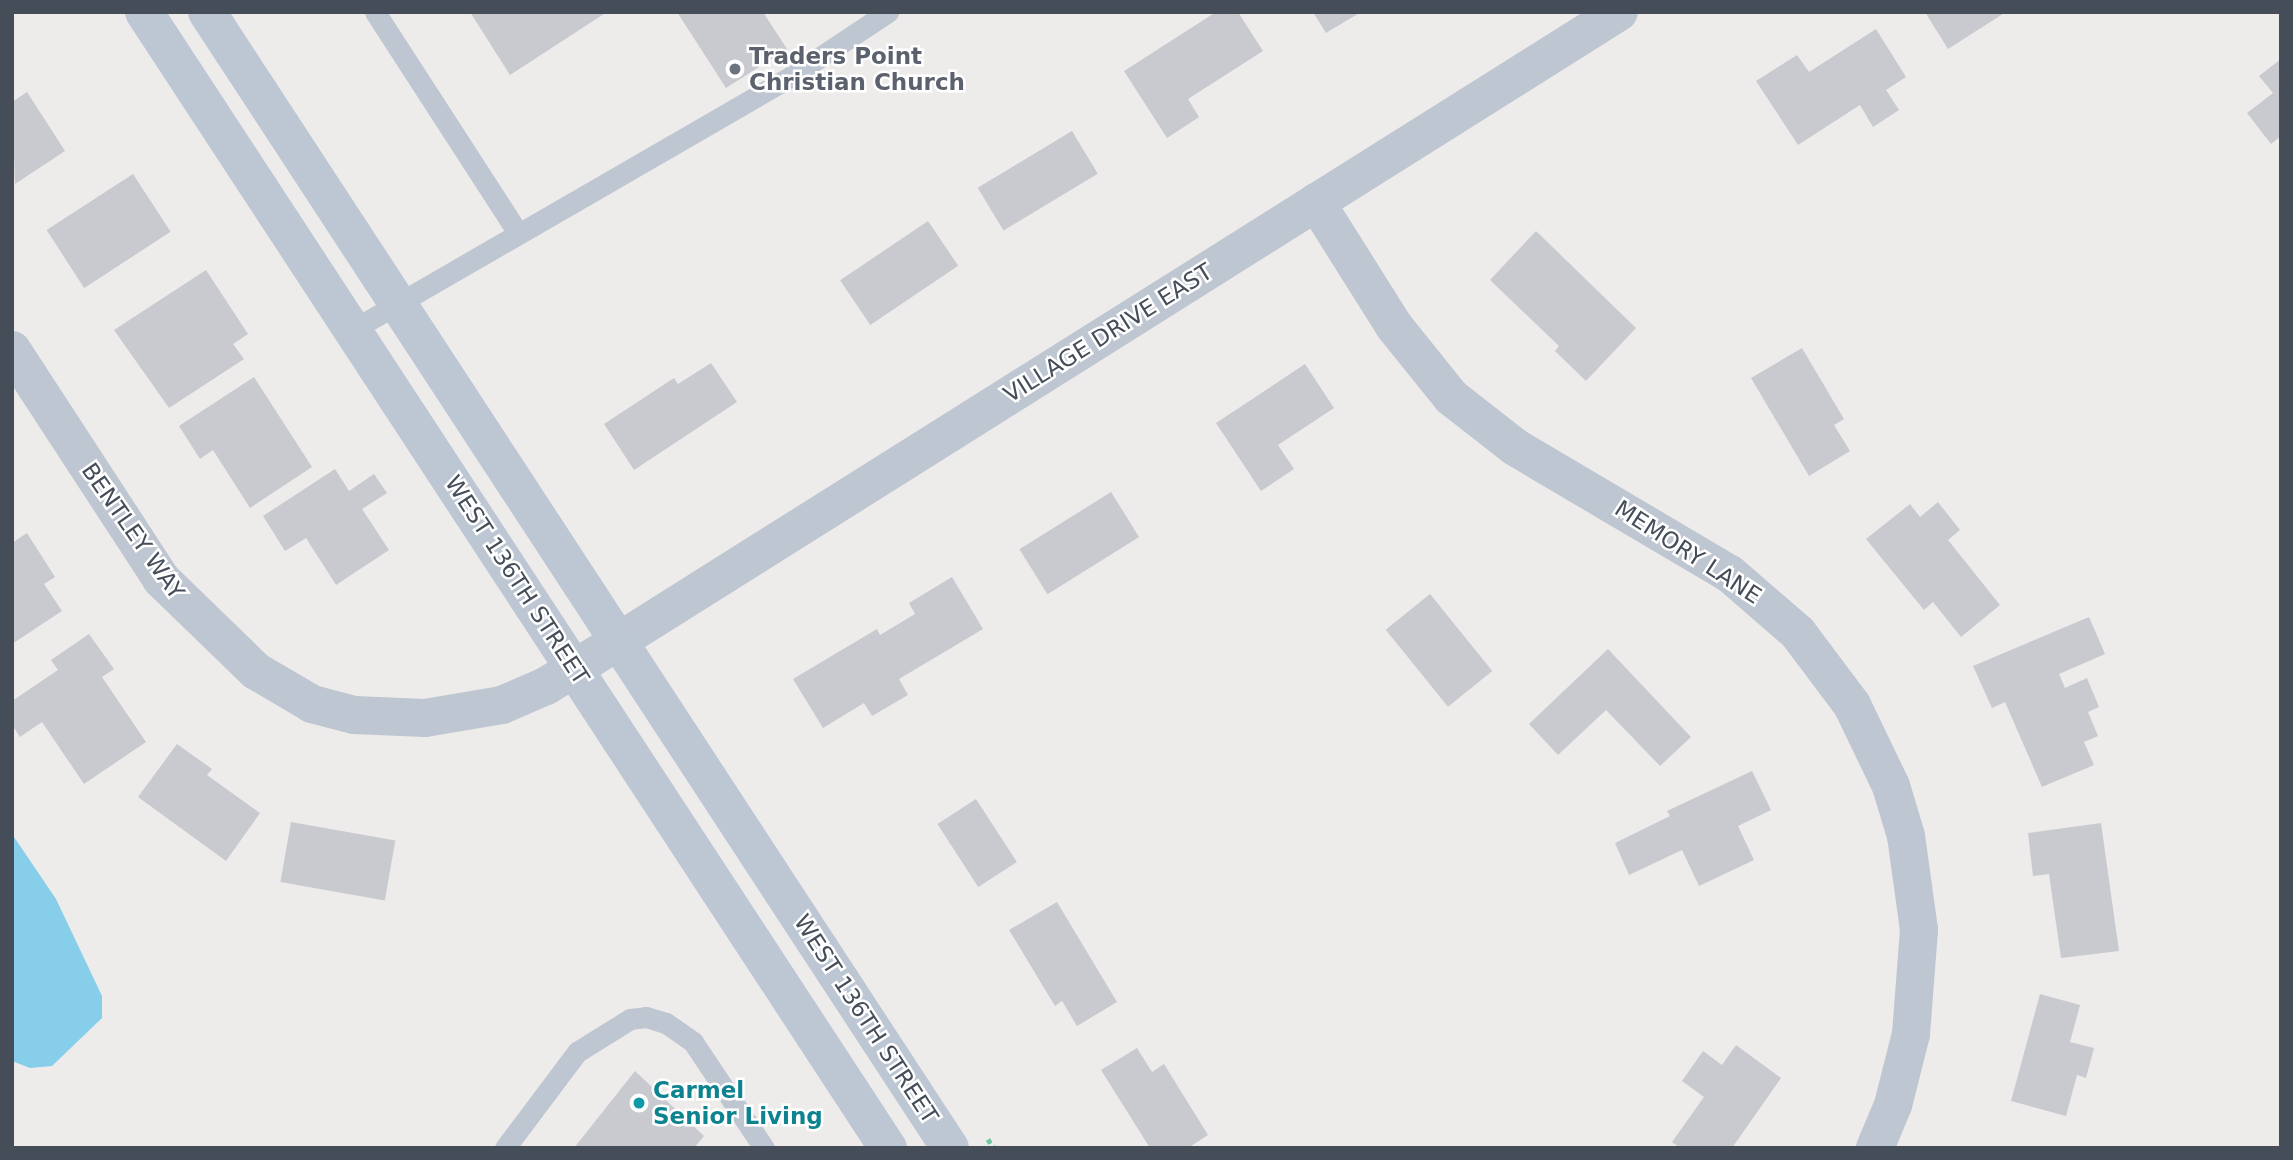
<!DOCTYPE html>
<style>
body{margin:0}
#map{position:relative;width:2293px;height:1160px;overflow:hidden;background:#eeebeb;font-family:"DejaVu Sans",sans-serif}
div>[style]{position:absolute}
.water>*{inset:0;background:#86cee9}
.building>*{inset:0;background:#c8cad0;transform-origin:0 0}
.path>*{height:4.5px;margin-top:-2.25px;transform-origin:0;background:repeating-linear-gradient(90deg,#71caa4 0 5px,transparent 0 8.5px)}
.lane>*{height:21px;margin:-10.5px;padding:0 10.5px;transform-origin:10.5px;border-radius:10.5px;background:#bec6d1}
.street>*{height:38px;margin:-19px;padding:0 19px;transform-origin:19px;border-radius:19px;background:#bec6d1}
.secondary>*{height:38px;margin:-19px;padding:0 19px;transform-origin:19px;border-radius:19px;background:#bdc7d4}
.dots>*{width:19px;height:19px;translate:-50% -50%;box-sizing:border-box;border:4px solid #fff;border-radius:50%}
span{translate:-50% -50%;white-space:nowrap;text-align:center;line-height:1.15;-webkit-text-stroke:5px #fff;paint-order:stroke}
.worship-label{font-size:23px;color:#5b616d;font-weight:700}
.left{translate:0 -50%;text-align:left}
.street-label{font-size:23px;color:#444d58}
.culture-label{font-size:23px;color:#0d838f;font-weight:700}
.frame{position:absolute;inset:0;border:14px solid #444d58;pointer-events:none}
</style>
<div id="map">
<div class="water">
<div style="clip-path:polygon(12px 834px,56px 899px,102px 996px,102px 1018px,52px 1066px,30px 1068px,12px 1061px)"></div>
</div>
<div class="building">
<div style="clip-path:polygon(470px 12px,607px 12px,510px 75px)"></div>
<div style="clip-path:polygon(677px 12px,763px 12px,787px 49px,726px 88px)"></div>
<div style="clip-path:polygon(1216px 12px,1238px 12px,1263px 51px,1188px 99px,1199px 117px,1167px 138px,1124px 71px)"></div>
<div style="clip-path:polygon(1313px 12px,1361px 12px,1326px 33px)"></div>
<div style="clip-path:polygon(1925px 12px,2006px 12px,1948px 49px)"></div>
<div style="clip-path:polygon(1876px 29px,1906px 77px,1886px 90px,1899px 110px,1873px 127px,1860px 105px,1798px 145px,1756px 81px,1797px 55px,1809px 72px)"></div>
<div style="clip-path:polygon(2281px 59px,2281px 136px,2271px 144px,2247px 113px,2273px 93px,2259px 76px)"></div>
<div style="clip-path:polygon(27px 92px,65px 151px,15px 184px,12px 102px)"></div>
<div style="left:1072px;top:131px;width:50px;height:110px;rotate:59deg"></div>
<div style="left:133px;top:174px;width:69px;height:103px;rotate:57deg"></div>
<div style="left:928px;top:221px;width:54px;height:106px;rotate:56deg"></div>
<div style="clip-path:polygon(1536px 231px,1636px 328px,1586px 381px,1555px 351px,1559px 346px,1490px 280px)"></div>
<div style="clip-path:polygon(206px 270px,248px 334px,233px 344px,244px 359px,169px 408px,114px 330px)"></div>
<div style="clip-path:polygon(1802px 348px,1844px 419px,1834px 425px,1850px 451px,1809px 476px,1751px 378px)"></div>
<div style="clip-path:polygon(711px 363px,737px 402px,634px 470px,604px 424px,674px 378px,678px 384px)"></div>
<div style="clip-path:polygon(1305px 364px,1334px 408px,1278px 445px,1294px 469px,1261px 491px,1216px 423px)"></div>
<div style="clip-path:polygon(254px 377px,312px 467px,250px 508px,213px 450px,200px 459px,179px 426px)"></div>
<div style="clip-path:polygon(335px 469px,349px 491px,374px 474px,387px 493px,362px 509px,389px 550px,336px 585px,306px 538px,285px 551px,263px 516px)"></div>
<div style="left:1111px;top:492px;width:53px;height:108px;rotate:58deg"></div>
<div style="clip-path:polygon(1938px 502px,1960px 530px,1948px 540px,2000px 605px,1961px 637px,1933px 602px,1924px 610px,1866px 539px,1910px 504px,1920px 517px)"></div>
<div style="clip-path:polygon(27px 533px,55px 577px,44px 584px,62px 611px,12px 644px,12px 543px)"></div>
<div style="clip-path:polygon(952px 577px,983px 629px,899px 679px,908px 695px,872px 716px,864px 703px,823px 728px,793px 679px,877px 629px,880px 635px,915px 614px,909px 603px)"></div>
<div style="left:1430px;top:594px;width:99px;height:57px;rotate:51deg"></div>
<div style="clip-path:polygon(2089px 617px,2105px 654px,2059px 674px,2065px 688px,2087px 678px,2099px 707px,2088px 712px,2098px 736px,2084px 742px,2094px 765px,2042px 787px,2005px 702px,1992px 708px,1973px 666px)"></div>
<div style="clip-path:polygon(89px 634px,114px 669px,102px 677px,146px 742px,84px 784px,42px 722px,20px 737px,12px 725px,12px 701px,58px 670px,51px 660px)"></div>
<div style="clip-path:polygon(1608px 649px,1691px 737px,1660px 766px,1606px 710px,1558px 755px,1529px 724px)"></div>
<div style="clip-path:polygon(177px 744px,212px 769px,207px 775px,260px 813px,226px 861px,138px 797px)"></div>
<div style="clip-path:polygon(1752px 771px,1771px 810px,1738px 826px,1754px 860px,1699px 886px,1682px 850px,1629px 875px,1615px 843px,1670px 816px,1667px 811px)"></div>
<div style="left:976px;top:799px;width:75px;height:46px;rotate:57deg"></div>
<div style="left:291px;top:822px;width:106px;height:61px;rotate:10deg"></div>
<div style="clip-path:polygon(2101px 823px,2119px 951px,2061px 958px,2049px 874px,2033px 876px,2028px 833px)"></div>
<div style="clip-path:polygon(1057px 902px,1117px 1002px,1077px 1026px,1062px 1001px,1055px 1006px,1009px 930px)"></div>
<div style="clip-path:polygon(2040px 994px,2080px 1005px,2070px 1042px,2094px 1048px,2086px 1078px,2077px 1075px,2066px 1116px,2011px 1101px)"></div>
<div style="clip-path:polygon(1736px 1045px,1781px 1078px,1732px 1148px,1680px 1148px,1672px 1142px,1704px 1097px,1682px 1081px,1703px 1051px,1722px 1065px)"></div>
<div style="clip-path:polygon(1137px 1048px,1152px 1072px,1164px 1064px,1208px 1135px,1188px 1148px,1150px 1148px,1101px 1070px)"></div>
<div style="clip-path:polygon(635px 1071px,704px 1136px,694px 1148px,574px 1148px)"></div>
</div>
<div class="path">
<div style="left:988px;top:1139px;width:11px;rotate:56deg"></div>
</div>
<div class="lane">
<div style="left:375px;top:12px;width:263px;rotate:57.1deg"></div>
<div style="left:354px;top:329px;width:504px;rotate:-30.03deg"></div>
<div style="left:790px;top:77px;width:118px;rotate:-33.6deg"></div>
<div style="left:505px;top:1148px;width:120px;rotate:-53.1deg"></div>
<div style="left:577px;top:1052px;width:62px;rotate:-31.9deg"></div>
<div style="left:630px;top:1019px;width:16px;rotate:-7deg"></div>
<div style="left:646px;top:1017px;width:21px;rotate:17deg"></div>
<div style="left:666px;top:1023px;width:33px;rotate:35deg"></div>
<div style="left:693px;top:1042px;width:128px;rotate:56.2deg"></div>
</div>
<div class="street">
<div style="left:1316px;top:202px;width:146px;rotate:57.8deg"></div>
<div style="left:1394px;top:326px;width:91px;rotate:51.2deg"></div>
<div style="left:1451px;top:397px;width:81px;rotate:38deg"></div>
<div style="left:1515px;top:447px;width:250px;rotate:30.6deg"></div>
<div style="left:1730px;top:574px;width:90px;rotate:40.9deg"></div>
<div style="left:1798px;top:633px;width:90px;rotate:53.1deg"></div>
<div style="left:1852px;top:705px;width:90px;rotate:64.3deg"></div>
<div style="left:1891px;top:786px;width:52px;rotate:73.3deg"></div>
<div style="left:1906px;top:836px;width:95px;rotate:82.1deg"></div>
<div style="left:1919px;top:930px;width:104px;rotate:94.4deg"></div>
<div style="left:1911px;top:1034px;width:73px;rotate:104.2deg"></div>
<div style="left:1893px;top:1105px;width:47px;rotate:112.7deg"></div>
<div style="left:12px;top:350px;width:273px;rotate:56.9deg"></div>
<div style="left:161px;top:579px;width:132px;rotate:44.1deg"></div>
<div style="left:256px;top:671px;width:65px;rotate:30.5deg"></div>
<div style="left:312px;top:704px;width:43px;rotate:14.7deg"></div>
<div style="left:354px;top:715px;width:71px;rotate:2.4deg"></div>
<div style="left:425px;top:718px;width:78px;rotate:-9.6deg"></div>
<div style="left:502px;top:705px;width:48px;rotate:-23.4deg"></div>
<div style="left:546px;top:686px;width:86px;rotate:-31.7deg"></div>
<div style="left:619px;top:641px;width:1181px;rotate:-32.17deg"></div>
</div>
<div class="secondary">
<div style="left:144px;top:12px;width:1358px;rotate:56.78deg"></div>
<div style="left:207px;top:12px;width:1357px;rotate:56.81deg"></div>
</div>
<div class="dots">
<div style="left:735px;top:69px;background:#6b7280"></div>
<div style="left:639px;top:1103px;background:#0f9aa8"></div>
</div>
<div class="worship-label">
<span class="left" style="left:749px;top:69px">Traders Point<br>Christian Church</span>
</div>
<div class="street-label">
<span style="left:1108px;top:333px;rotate:-32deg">VILLAGE DRIVE EAST</span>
<span style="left:133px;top:531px;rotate:55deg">BENTLEY WAY</span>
<span style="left:1688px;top:552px;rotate:33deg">MEMORY LANE</span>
<span style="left:517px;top:580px;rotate:57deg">WEST 136TH STREET</span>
<span style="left:866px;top:1019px;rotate:57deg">WEST 136TH STREET</span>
</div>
<div class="culture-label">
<span class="left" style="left:653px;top:1103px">Carmel<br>Senior Living</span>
</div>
<div class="frame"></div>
</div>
